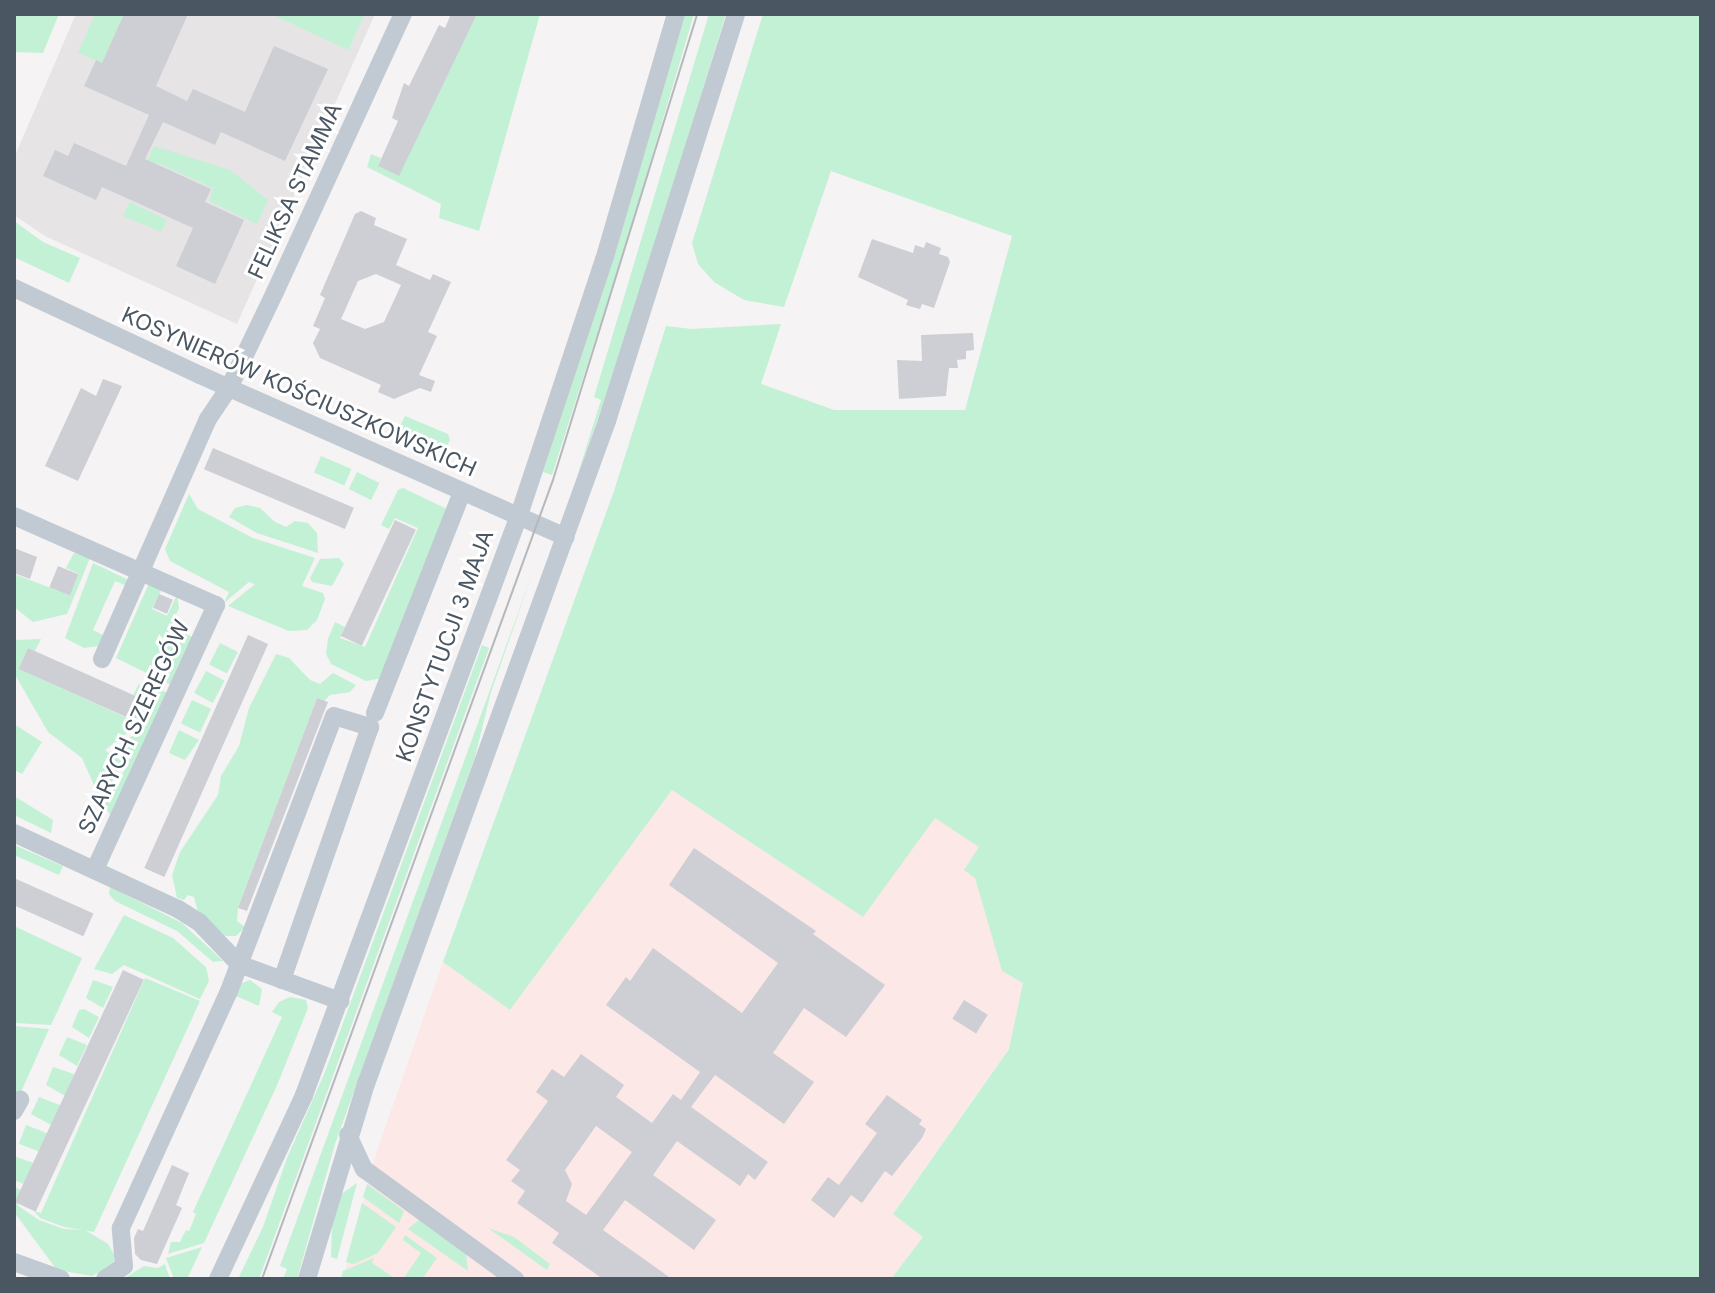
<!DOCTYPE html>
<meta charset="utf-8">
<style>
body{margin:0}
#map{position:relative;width:1715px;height:1293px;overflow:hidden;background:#f5f3f3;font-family:Inter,sans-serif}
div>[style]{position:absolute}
.education>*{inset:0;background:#e6e4e5}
.medical>*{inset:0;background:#fce8e6}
.green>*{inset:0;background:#c3f1d5;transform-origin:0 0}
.building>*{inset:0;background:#cdcfd5;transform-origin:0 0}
.minor>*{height:18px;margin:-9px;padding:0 9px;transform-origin:9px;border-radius:9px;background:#c1cad2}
.tram>*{height:2px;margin:-1px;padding:0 1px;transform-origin:1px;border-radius:1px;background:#b5b8bd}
span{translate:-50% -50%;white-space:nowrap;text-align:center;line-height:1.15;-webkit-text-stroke:6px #fff;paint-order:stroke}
.street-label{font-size:22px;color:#4a5661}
.frame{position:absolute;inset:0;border:16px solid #4a5661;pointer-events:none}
</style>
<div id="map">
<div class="education">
<div style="clip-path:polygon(76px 14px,375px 14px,237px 324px,45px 236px,14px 215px,14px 158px)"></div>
</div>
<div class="medical">
<div style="clip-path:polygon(672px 790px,863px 917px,935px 817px,980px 847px,975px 878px,1002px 971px,1023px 983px,1009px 1048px,893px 1213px,923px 1237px,891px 1279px,343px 1279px,376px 1154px,443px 962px,510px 1010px)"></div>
</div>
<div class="green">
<div style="clip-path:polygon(14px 14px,59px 14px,43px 53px,14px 52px)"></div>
<div style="clip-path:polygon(95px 14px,124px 14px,102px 63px,78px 53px)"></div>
<div style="clip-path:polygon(271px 14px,365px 14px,348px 50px)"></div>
<div style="clip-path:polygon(477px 14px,540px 14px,479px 231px,439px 218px,441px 204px,367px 167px,371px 154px,381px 158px,378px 166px,398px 175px)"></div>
<div style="clip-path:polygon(683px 14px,694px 14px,630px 231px,552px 475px,543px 472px)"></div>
<div style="clip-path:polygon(709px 14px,726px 14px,617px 365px,575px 483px,601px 400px,594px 397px)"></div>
<div style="clip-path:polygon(763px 14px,1701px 14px,1701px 1279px,891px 1279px,923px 1237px,893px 1214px,1009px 1049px,1023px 983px,1002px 971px,975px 878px,964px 870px,979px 847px,935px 818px,863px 917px,672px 790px,510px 1010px,443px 962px,614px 491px,666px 326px,692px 329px,781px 324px,761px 384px,834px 410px,965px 410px,1012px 236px,831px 171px,784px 307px,744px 300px,714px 282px,698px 264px,692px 243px)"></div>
<div style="clip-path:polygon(154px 146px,230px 170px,268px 200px,257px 224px,209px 201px,213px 188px,158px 163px,152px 176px,142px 172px)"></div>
<div style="clip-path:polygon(130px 202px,167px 220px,161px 232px,123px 216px)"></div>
<div style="clip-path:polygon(14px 221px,43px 242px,80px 258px,69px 283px,14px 257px)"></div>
<div style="clip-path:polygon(405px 416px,448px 434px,450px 440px,444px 452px,397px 432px)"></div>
<div style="left:321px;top:456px;width:33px;height:18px;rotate:23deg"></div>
<div style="left:357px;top:472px;width:25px;height:19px;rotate:26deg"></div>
<div style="clip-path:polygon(403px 488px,447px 509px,382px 678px,366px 681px,331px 664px,326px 654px,328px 639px,335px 622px,345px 627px,340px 638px,365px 647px,418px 528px,395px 518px,389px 529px,381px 525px,398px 490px)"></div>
<div style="clip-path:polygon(189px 494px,198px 509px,253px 538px,315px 558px,302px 586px,323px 593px,325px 599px,317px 620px,307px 630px,289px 631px,228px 606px,255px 584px,249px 582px,224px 603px,229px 592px,170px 561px,165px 549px)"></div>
<div style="clip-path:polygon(247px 505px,260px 508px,275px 522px,286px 527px,295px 521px,308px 523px,317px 533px,318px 553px,257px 533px,229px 517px,235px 508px)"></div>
<div style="clip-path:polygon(74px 553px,90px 558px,67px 614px,33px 622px,14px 607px,14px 574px,69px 595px,79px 574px,66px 568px)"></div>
<div style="clip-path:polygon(339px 558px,344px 564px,332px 586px,312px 582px,310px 578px,320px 559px)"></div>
<div style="clip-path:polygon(93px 563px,133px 582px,127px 586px,115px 581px,93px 630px,105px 636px,98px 646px,84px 648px,65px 638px)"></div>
<div style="clip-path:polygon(533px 572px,491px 692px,475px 757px,335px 1144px,297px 1279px,283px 1279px,287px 1269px,280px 1266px)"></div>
<div style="clip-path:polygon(150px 581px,163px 587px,152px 609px,167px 616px,177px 595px,179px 608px,171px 626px,196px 639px,171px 685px,116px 658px)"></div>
<div style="clip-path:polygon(41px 639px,35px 651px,28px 648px,19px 669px,134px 721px,144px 700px,133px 695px,139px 684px,150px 690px,131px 730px,105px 750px,110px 754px,138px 731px,157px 688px,168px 693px,114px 819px,105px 808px,106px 801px,127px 766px,122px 764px,101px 801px,82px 758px,48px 732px,14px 673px,14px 640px)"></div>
<div style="left:220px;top:643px;width:20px;height:24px;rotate:27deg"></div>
<div style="clip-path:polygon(482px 645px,489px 648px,259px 1279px,238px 1279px,263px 1227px,287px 1158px,325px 1072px)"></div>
<div style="clip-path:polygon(276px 654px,289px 658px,310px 680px,320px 684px,333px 673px,356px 685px,350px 692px,330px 695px,324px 701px,317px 698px,238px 908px,237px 921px,245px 927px,236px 936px,224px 936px,199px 916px,194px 897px,188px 895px,184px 900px,177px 898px,172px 875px,180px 852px,218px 795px,221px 776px,239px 746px,249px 708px)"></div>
<div style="left:206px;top:671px;width:21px;height:25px;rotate:28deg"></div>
<div style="left:192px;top:700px;width:21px;height:26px;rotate:25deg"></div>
<div style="clip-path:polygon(14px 724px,42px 742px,22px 774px,14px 770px)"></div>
<div style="clip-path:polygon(179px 730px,199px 740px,185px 760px,169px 753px)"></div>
<div style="clip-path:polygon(14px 796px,53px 820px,51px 833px,14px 815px)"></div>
<div style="clip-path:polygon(14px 845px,63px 866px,59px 875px,14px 855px)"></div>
<div style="clip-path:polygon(110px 887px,182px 923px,223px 961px,213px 962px,177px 931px,115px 901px,109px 894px)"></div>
<div style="clip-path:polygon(124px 915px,173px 938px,206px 967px,209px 981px,200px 999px,124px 965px,112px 974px,94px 969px)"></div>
<div style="clip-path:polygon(14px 926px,82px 958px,51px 1025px,14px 1023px)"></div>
<div style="clip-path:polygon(145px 978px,200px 1001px,94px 1232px,64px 1227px,40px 1218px,34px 1211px,41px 1213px)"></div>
<div style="clip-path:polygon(93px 980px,113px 987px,103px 1008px,86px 998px)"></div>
<div style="clip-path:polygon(250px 980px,262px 989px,259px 1006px,234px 995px,240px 984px)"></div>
<div style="clip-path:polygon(290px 997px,306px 1000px,308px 1008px,278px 1083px,204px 1243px,168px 1254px,171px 1242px,180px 1242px,186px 1230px,189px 1231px,196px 1214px,193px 1212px,282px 1017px,272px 1012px,279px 1002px)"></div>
<div style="clip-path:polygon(84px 1009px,99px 1017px,89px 1038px,72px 1027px,79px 1010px)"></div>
<div style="clip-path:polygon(14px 1026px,49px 1029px,18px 1099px,14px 1097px)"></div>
<div style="clip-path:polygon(67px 1037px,87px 1045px,77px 1066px,59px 1055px)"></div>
<div style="clip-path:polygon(53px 1067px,74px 1074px,67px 1097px,46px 1085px)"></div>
<div style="clip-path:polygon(39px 1097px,62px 1106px,53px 1126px,31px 1114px)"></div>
<div style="left:26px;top:1125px;width:25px;height:20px;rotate:21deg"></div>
<div style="clip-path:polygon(14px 1156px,36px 1164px,26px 1185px,14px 1180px)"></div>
<div style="clip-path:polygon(357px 1183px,337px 1259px,331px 1257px,332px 1224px,340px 1195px)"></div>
<div style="clip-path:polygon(367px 1184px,404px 1211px,399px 1223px,363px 1197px)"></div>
<div style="clip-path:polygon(14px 1187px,23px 1191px,17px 1205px,39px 1220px,64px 1229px,85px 1230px,108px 1244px,115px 1256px,113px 1265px,92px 1276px,57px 1270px,14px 1212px)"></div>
<div style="clip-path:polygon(362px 1203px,396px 1227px,378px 1253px,354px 1264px,346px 1262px)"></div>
<div style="clip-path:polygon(419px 1220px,466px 1254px,468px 1271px,408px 1229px)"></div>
<div style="clip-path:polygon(488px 1228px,514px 1237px,550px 1264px,547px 1270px)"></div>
<div style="clip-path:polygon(405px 1235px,437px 1258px,422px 1279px,403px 1279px,421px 1253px,403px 1240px)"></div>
<div style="clip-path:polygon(202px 1247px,187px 1279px,174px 1279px,166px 1258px)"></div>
<div style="clip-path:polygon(374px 1258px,372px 1263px,396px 1279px,341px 1279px,343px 1271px)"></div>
<div style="clip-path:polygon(165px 1264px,170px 1279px,123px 1279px,144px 1266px,158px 1268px)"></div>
</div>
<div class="building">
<div style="clip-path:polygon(124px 14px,188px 14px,156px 86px,187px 101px,193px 89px,245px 112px,274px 46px,328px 69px,285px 161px,221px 132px,215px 145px,163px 122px,145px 159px,211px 189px,205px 202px,244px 220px,215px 284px,176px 266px,193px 228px,102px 187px,96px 200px,43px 176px,55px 150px,68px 156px,74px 143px,126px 166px,149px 115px,84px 86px,96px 60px,102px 63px)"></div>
<div style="clip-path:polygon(451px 14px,477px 14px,399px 176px,378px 166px,398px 121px,392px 118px,404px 83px,409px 86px,439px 25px,445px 28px)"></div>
<div style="clip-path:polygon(evenodd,361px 211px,376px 218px,374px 225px,407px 239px,396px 265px,430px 280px,433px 274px,451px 282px,428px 332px,437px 336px,419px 375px,435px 381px,431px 392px,420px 388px,394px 399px,378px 392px,381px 385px,320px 358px,313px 343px,320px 329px,313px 326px,325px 298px,320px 295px,355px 214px,361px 211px,376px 274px,401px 285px,384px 322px,365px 329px,341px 319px,358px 281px,376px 274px)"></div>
<div style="clip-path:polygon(872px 239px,913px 253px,915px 245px,924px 248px,926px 242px,941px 248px,939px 254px,948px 257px,950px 262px,934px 308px,922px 304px,920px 309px,906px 305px,908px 300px,858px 277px)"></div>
<div style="clip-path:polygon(973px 333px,974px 350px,966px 351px,966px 359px,957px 360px,958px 368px,949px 368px,946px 396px,899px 399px,897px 360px,922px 361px,921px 335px)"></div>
<div style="clip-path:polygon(103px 379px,122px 386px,78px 481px,45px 466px,81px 388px,96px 396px)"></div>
<div style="left:213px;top:448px;width:153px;height:23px;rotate:23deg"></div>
<div style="left:395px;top:520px;width:23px;height:128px;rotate:25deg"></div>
<div style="clip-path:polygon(14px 548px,37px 557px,30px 579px,14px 573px)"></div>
<div style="left:58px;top:566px;width:22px;height:23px;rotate:22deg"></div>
<div style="left:159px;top:594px;width:15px;height:15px;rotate:23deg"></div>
<div style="left:248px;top:635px;width:22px;height:255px;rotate:24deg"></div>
<div style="left:28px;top:648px;width:127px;height:23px;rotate:24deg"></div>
<div style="clip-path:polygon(317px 698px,328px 702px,326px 707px,247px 911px,238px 908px)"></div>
<div style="clip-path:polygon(evenodd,694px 848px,816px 931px,813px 934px,885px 985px,846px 1037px,804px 1008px,773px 1053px,814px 1082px,784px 1124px,715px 1075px,691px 1107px,768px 1162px,755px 1180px,748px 1174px,740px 1186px,677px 1141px,653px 1175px,716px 1220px,694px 1250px,625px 1200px,603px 1230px,672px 1279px,603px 1279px,552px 1243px,559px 1233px,517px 1203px,525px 1191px,511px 1181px,520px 1170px,506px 1160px,548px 1101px,536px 1092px,552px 1069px,564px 1077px,581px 1054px,624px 1085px,616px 1097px,652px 1123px,673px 1094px,681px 1100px,700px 1072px,606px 1005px,626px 977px,630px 981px,653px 948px,742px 1013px,778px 963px,669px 885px,694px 848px,596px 1126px,632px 1152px,586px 1215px,566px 1201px,572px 1184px,565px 1170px,596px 1126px)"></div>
<div style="left:14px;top:878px;width:87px;height:25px;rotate:24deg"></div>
<div style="left:123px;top:970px;width:23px;height:256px;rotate:25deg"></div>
<div style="left:964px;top:1000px;width:28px;height:22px;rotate:32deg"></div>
<div style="clip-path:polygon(887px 1095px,922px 1120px,919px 1124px,926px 1129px,922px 1138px,892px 1176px,885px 1171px,862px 1203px,851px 1195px,834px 1218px,811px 1200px,828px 1177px,839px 1185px,877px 1133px,865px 1124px)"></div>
<div style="clip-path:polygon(172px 1165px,189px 1173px,176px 1205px,182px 1208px,157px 1264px,141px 1260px,135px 1254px,134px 1238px,138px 1229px,143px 1231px)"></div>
</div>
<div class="minor">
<div style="left:14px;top:288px;width:205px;rotate:25.1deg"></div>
<div style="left:200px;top:375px;width:400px;rotate:23.9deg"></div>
<div style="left:14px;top:516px;width:221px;rotate:23.8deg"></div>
<div style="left:216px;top:605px;width:290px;rotate:114.6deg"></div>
<div style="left:102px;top:659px;width:262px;rotate:-66.2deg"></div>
<div style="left:208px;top:419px;width:37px;rotate:-56deg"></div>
<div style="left:229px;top:388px;width:106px;rotate:-64.4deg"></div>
<div style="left:275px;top:292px;width:306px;rotate:-65.3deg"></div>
<div style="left:375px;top:713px;width:238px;rotate:-68.5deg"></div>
<div style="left:14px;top:833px;width:181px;rotate:24.9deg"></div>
<div style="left:178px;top:909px;width:25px;rotate:32deg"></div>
<div style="left:199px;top:922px;width:58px;rotate:46.4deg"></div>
<div style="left:239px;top:964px;width:108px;rotate:20.1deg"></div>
<div style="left:14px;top:1111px;width:13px;rotate:-61deg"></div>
<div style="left:348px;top:1135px;width:38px;rotate:65deg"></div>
<div style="left:364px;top:1169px;width:187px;rotate:36.1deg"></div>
<div style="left:14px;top:1262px;width:50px;rotate:19.9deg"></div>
<div style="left:105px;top:1279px;width:23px;rotate:-34deg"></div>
<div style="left:124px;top:1266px;width:38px;rotate:-95deg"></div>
<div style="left:121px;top:1228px;width:260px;rotate:-65.5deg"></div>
<div style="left:229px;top:991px;width:294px;rotate:-69.1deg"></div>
<div style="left:334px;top:716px;width:38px;rotate:17deg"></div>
<div style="left:370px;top:727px;width:268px;rotate:109.2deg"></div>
<div style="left:218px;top:1279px;width:203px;rotate:-64.9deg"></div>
<div style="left:304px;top:1095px;width:615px;rotate:-69.65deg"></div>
<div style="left:518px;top:518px;width:272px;rotate:-71.6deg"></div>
<div style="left:604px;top:260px;width:256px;rotate:-73.7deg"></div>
<div style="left:307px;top:1279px;width:204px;rotate:-73.2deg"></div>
<div style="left:366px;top:1084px;width:705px;rotate:-70.02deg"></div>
<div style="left:607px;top:421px;width:427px;rotate:-72.4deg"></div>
</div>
<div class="tram">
<div style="left:262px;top:1279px;width:850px;rotate:-69.99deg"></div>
<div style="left:553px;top:480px;width:488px;rotate:-72.8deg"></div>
</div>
<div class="street-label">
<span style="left:295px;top:191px;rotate:-65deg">FELIKSA STAMMA</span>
<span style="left:299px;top:392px;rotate:24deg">KOSYNIERÓW KOŚCIUSZKOWSKICH</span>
<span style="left:445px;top:646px;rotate:-70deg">KONSTYTUCJI 3 MAJA</span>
<span style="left:134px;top:727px;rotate:-65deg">SZARYCH SZEREGÓW</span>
</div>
<div class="frame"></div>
</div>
